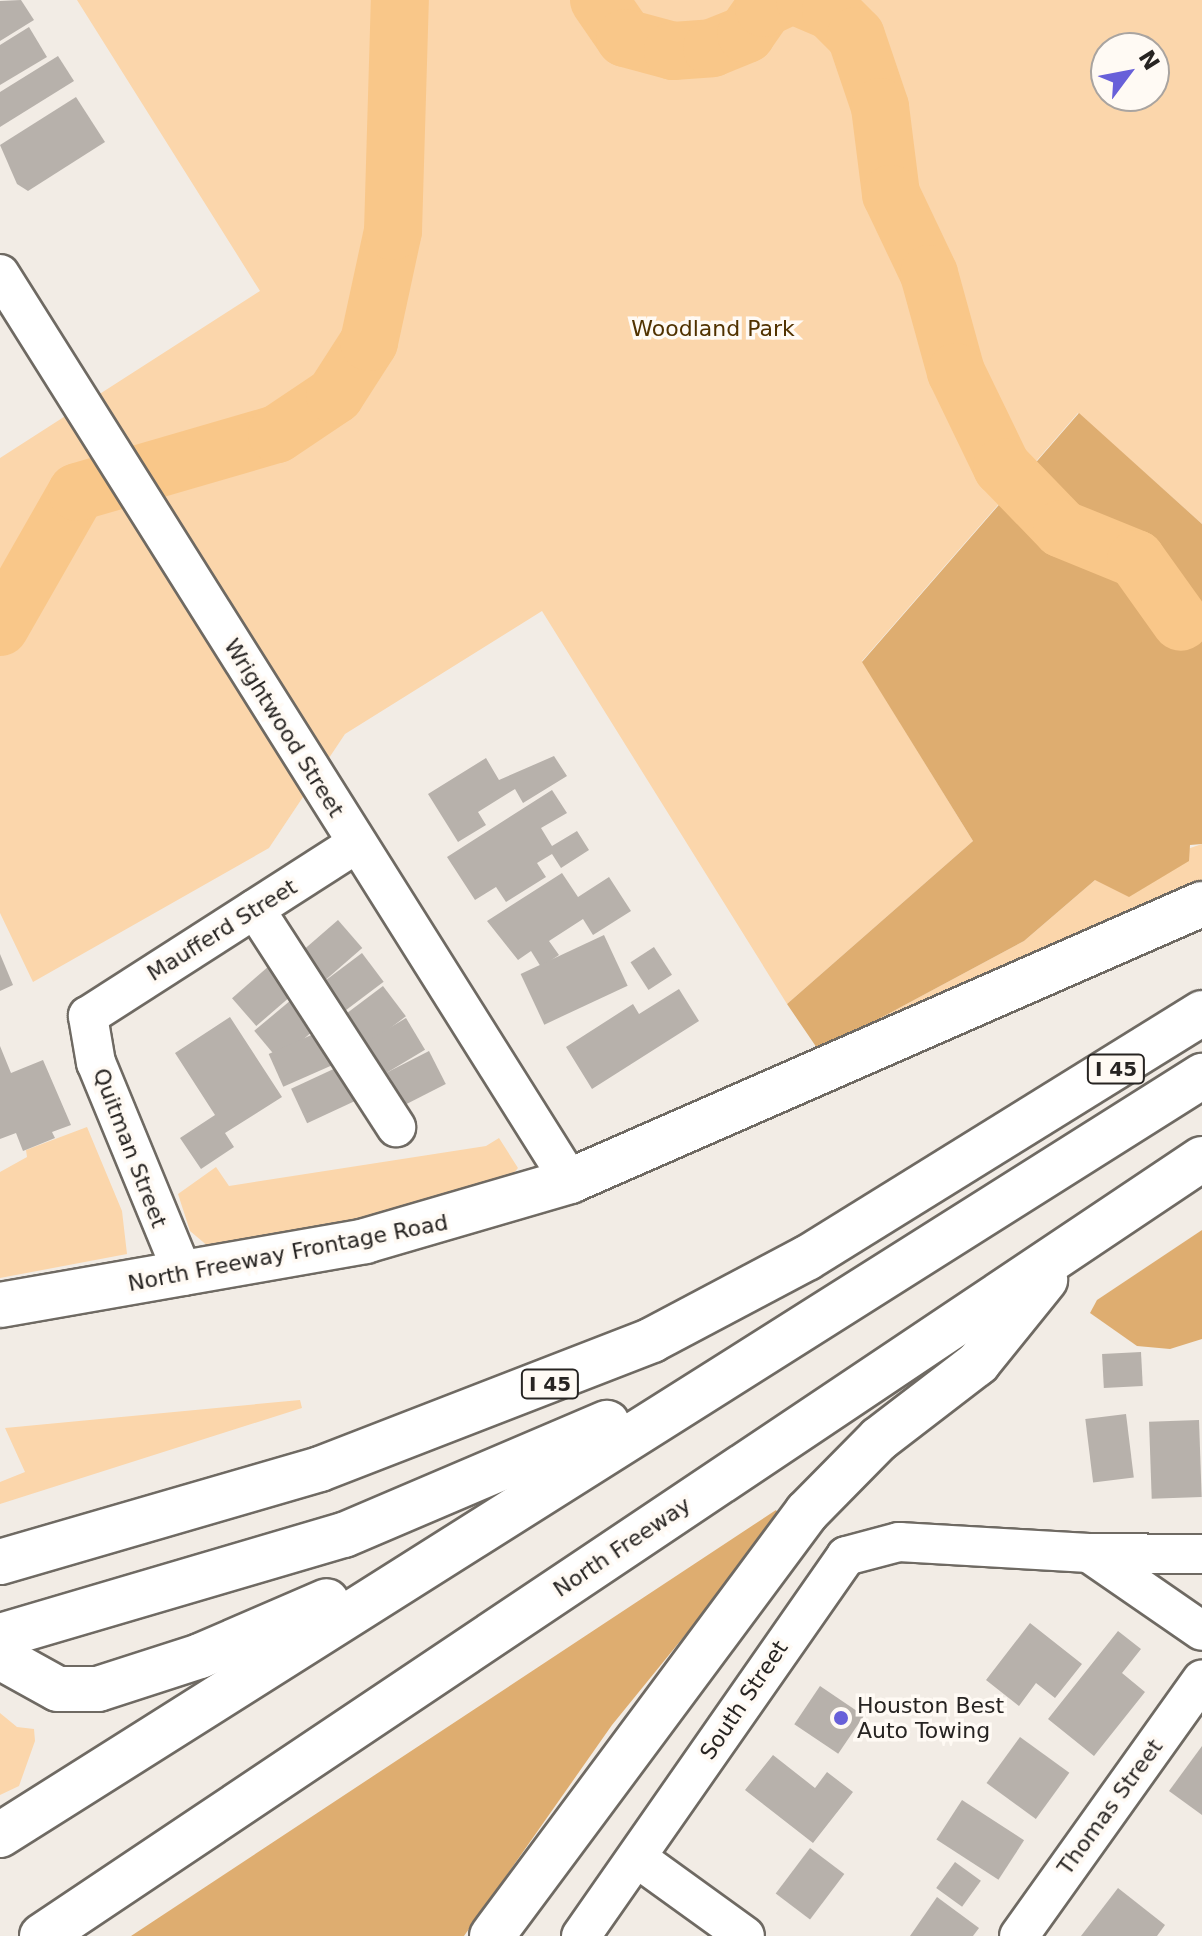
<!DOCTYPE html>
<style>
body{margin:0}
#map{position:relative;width:1202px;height:1936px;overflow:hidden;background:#f2ece5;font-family:"DejaVu Sans",sans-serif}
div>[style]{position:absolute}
.green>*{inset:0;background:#fbd6ab}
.forest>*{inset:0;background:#dead70}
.river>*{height:58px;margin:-29px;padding:0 29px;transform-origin:29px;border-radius:29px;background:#f9c789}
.building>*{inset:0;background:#b7b1ab;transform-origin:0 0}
.roads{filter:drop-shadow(2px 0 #6f6a63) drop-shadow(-2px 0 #6f6a63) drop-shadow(0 2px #6f6a63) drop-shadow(0 -2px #6f6a63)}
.minor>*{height:38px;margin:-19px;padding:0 19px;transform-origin:19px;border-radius:19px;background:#fff}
.major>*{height:44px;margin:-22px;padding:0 22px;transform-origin:22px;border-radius:22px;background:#fff}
.highway>*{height:44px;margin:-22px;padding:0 22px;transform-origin:22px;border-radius:22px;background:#fff}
.dots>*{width:22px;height:22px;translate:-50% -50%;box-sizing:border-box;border:4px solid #fffaf4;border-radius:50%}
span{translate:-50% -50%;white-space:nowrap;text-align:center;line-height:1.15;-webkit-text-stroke:7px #fffaf4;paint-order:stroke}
.shield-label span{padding:2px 6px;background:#fffaf4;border:2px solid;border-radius:6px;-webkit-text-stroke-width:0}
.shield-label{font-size:20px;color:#272422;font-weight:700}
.park-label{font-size:22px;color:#513200}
.street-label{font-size:22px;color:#272422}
.poi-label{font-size:22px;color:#272422}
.left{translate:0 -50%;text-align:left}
.north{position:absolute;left:1090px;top:32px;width:80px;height:80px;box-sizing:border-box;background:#fffaf4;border:2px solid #a9a4a0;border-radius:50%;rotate:58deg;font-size:22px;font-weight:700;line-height:32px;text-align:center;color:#272422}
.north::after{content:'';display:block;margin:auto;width:28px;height:36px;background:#6860d9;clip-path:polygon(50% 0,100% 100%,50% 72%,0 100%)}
</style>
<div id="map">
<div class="green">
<div style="clip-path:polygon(evenodd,77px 0,1202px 0,1202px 524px,1078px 413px,862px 661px,973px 841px,787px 1004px,542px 611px,345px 734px,269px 848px,33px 982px,0 913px,0 458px,260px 291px,77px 0,1106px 48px,1154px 48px,1154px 96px,1106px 96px,1106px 48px)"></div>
<div style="clip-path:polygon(1202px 844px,1202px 882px,819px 1051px,1024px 941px,1095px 880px)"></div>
<div style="clip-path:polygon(87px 1127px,122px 1211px,127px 1254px,0 1278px,0 1172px,27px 1157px,26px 1150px)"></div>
<div style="clip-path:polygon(499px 1138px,518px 1168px,513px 1174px,377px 1220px,209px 1247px,190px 1231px,178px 1194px,216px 1167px,229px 1186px,486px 1146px)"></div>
<div style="clip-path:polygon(300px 1400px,302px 1408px,0 1504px,0 1482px,25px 1472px,5px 1428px)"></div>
<div style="clip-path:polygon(0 1713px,17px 1727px,34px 1729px,35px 1741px,19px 1786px,0 1795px)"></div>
</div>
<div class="forest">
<div style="clip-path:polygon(1079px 413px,1202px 524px,1202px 603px,1194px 614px,1202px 631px,1202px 844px,1190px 845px,1189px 861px,1129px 897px,1095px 880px,1024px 941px,819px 1051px,787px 1004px,973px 841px,862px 662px)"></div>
<div style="clip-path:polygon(1202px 1230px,1202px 1339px,1170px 1349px,1137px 1346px,1090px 1313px,1097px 1300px)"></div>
<div style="clip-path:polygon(776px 1510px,781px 1517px,612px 1725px,464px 1936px,131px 1936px)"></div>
</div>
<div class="river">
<div style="left:599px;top:0;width:46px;rotate:55.6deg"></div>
<div style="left:625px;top:38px;width:50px;rotate:15.2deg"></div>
<div style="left:673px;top:51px;width:39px;rotate:-4deg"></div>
<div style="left:712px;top:48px;width:37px;rotate:-22deg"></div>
<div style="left:746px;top:34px;width:32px;rotate:-55deg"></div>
<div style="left:764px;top:8px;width:19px;rotate:-25deg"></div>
<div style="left:805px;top:0;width:28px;rotate:23deg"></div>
<div style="left:831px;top:11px;width:35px;rotate:45deg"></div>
<div style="left:856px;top:36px;width:75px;rotate:71.3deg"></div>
<div style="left:880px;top:107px;width:88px;rotate:82.8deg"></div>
<div style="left:891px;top:194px;width:89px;rotate:64.6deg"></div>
<div style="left:929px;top:274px;width:102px;rotate:74.6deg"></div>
<div style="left:956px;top:372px;width:106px;rotate:64.2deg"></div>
<div style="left:1002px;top:467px;width:86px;rotate:45.9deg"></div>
<div style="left:1062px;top:529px;width:80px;rotate:22.1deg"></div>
<div style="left:1136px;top:559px;width:77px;rotate:54.5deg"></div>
<div style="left:0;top:627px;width:155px;rotate:-60.3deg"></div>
<div style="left:77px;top:492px;width:208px;rotate:-16.2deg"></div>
<div style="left:277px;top:434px;width:70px;rotate:-33.9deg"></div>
<div style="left:335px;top:395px;width:63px;rotate:-57.3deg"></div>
<div style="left:369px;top:342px;width:114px;rotate:-77.8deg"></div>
<div style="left:393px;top:231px;width:231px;rotate:-88.3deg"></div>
</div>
<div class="building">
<div style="clip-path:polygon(21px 0,34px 20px,0 41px,0 1px)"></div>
<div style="clip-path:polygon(29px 27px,47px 57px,0 85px,0 45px)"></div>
<div style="clip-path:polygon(58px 56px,74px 81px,0 127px,0 92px)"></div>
<div style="clip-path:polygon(76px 97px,105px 142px,28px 191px,17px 184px,0 145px)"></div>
<div style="clip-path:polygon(554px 756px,567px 776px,523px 803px,515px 789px,478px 812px,486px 825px,458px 842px,428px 794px,486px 758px,499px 780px)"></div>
<div style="clip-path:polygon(552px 790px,567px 813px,541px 828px,552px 846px,577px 831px,589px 850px,561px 868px,552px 854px,537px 863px,546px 877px,506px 902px,496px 887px,475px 900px,447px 857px)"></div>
<div style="clip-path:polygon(562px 873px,578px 897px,609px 877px,631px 911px,593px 935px,583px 919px,549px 941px,559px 955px,541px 967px,531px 951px,518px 960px,487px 921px)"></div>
<div style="left:338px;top:920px;width:37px;height:50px;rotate:49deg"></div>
<div style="left:604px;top:935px;width:56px;height:92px;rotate:65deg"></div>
<div style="left:654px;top:947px;width:33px;height:28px;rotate:57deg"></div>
<div style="left:362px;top:953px;width:36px;height:52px;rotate:53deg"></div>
<div style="clip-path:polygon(0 954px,13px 985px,0 991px)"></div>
<div style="left:269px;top:966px;width:37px;height:49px;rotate:49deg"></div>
<div style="left:383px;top:986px;width:38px;height:52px;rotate:53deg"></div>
<div style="clip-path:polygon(679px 989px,699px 1021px,592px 1089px,566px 1047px,633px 1004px,639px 1014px)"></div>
<div style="left:291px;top:1000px;width:38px;height:48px;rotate:50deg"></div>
<div style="clip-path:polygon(230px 1017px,282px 1097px,225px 1133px,234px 1147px,201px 1169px,180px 1138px,215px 1115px,175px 1053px)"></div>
<div style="left:406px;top:1018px;width:37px;height:55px;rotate:59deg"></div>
<div style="left:318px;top:1032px;width:36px;height:54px;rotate:66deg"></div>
<div style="clip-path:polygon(0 1046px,11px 1073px,43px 1060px,71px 1125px,52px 1132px,55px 1138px,23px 1151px,16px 1133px,0 1139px)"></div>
<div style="left:429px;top:1051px;width:37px;height:55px;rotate:63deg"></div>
<div style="left:340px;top:1066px;width:38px;height:54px;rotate:65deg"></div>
<div style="left:1141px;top:1352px;width:34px;height:39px;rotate:87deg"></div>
<div style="left:1126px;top:1414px;width:64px;height:41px;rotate:83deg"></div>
<div style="left:1199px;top:1420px;width:77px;height:50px;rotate:88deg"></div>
<div style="clip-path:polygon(1030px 1623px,1082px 1664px,1055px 1698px,1036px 1683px,1019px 1706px,986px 1680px)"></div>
<div style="clip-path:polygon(1118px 1631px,1141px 1649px,1122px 1673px,1145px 1692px,1094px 1756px,1048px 1719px)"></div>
<div style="left:820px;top:1686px;width:53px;height:46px;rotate:34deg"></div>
<div style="left:1020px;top:1737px;width:61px;height:57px;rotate:36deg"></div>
<div style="clip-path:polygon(1202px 1746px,1202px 1815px,1169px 1791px)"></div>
<div style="clip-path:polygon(773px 1755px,815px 1788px,827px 1772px,853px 1792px,813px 1843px,745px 1790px)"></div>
<div style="left:962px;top:1800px;width:74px;height:47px;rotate:33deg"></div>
<div style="left:810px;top:1848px;width:43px;height:57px;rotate:37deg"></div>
<div style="left:955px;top:1862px;width:32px;height:32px;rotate:36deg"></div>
<div style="clip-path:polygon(1118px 1888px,1165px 1925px,1157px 1936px,1081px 1936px)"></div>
<div style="clip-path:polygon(937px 1897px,979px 1928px,973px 1936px,910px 1936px)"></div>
</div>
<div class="roads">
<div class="minor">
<div style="left:0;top:274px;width:1071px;rotate:57.85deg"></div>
<div style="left:255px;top:909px;width:260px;rotate:57.1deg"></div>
<div style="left:184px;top:1276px;width:230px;rotate:-112.4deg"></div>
<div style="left:96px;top:1063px;width:48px;rotate:-99.7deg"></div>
<div style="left:88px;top:1016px;width:318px;rotate:-32.7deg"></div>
<div style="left:1089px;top:1553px;width:113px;rotate:0.5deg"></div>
<div style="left:637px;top:1858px;width:133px;rotate:35.8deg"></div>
<div style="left:581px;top:1936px;width:463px;rotate:-55.1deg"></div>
<div style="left:846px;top:1556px;width:55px;rotate:-14.8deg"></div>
<div style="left:899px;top:1542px;width:190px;rotate:3.3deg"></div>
<div style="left:1089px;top:1553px;width:137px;rotate:34.6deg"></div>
<div style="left:1019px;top:1936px;width:315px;rotate:-54.5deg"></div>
</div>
<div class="major">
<div style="left:0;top:1305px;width:371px;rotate:-9.9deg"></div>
<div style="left:365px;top:1241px;width:214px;rotate:-16.3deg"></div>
</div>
<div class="highway">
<div style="left:570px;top:1181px;width:690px;rotate:-23.67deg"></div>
<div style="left:0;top:1562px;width:333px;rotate:-16.2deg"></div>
<div style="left:320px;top:1469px;width:356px;rotate:-21.2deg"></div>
<div style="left:652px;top:1340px;width:175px;rotate:-27.9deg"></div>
<div style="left:807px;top:1258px;width:465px;rotate:-31.8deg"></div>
<div style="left:0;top:1636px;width:359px;rotate:-16.4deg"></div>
<div style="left:344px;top:1535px;width:286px;rotate:-23.1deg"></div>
<div style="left:0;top:1657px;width:66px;rotate:28.9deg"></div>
<div style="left:58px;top:1689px;width:40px"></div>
<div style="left:98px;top:1689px;width:107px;rotate:-17.9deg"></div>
<div style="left:200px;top:1656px;width:138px;rotate:-23.4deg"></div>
<div style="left:0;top:1835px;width:1422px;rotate:-32.27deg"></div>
<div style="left:42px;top:1936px;width:1396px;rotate:-33.82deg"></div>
<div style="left:492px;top:1936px;width:528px;rotate:-53.39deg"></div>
<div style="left:807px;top:1512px;width:103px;rotate:-45.4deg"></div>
<div style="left:879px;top:1439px;width:125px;rotate:-37.5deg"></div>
<div style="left:978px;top:1363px;width:107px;rotate:-51.1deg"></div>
</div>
</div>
<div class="dots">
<div style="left:841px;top:1718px;background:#6860d9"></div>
</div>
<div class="shield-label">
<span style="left:1116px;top:1069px">I 45</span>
<span style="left:550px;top:1384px">I 45</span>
</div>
<div class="park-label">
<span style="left:713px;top:329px">Woodland Park</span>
</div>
<div class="street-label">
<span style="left:284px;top:728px;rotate:58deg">Wrightwood Street</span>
<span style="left:222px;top:930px;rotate:-32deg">Maufferd Street</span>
<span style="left:130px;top:1148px;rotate:69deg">Quitman Street</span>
<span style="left:288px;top:1253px;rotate:-11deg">North Freeway Frontage Road</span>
<span style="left:622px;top:1547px;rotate:-34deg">North Freeway</span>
<span style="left:744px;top:1700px;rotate:-56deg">South Street</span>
<span style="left:1110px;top:1807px;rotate:-54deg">Thomas Street</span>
</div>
<div class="poi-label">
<span class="left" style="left:857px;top:1718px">Houston Best<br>Auto Towing</span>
</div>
<div class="north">N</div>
</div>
